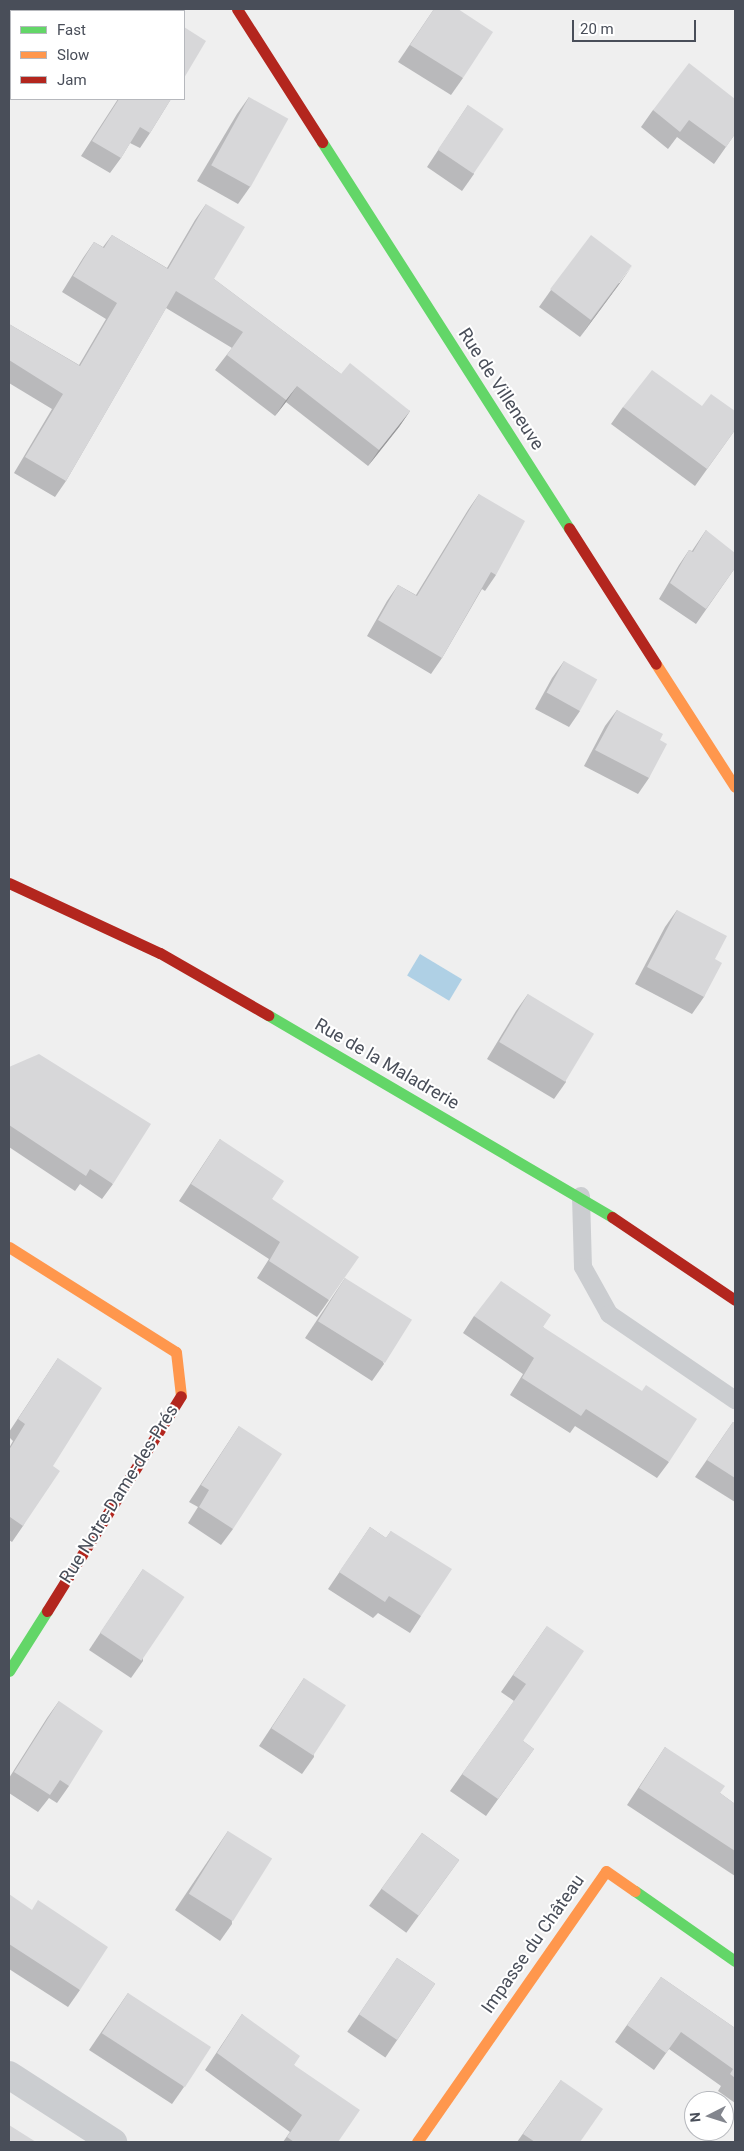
<!DOCTYPE html>
<meta charset="utf-8">
<style>
body{margin:0}
#map{position:relative;width:744px;height:2151px;overflow:hidden;background:#efefef;font-family:Roboto,sans-serif}
div>[style]{position:absolute}
.water>*{inset:0;background:#afd0e5;transform-origin:0 0}
.lane>*{height:18px;margin:-9px;padding:0 9px;transform-origin:9px;border-radius:9px;background:#cbcdd0}
.street>*{height:28px;margin:-14px;padding:0 14px;transform-origin:14px;border-radius:14px;background:#cbcdd0}
.fast>*{height:11px;margin:-5.5px;padding:0 5.5px;transform-origin:5.5px;border-radius:5.5px;background:#63d668}
.slow>*{height:11px;margin:-5.5px;padding:0 5.5px;transform-origin:5.5px;border-radius:5.5px;background:#ff974d}
.jam>*{height:11px;margin:-5.5px;padding:0 5.5px;transform-origin:5.5px;border-radius:5.5px;background:#b3261e}
.wall>*{inset:0;background:#b9b9bb;transform-origin:0 0}
.shaded-wall>*{inset:0;background:#969698}
.building>*{inset:0;background:#d7d7d9;transform-origin:0 0}
span{translate:-50% -50%;white-space:nowrap;text-align:center;line-height:1.15;-webkit-text-stroke:4px #fff;paint-order:stroke}
.street-label{font-size:18px;color:#494e59}
.frame{position:absolute;inset:0;border:10px solid #494e59;pointer-events:none}
.legend{position:absolute;left:10px;top:10px;width:175px;height:90px;box-sizing:border-box;background:#fff;border:1px solid #b6b8bd;margin:0;padding:6px 9px;list-style:none;font-size:15px;color:#494e59}
.legend li{display:flex;align-items:center;gap:10px;height:25px}
.legend b{width:25px;border:1px solid #b6b8bd}
.north{position:absolute;left:684px;top:2091px;width:50px;height:50px;box-sizing:border-box;background:#fff;border:1px solid #b6b8bd;border-radius:50%;rotate:265deg;font-size:14px;font-weight:700;line-height:20px;text-align:center;color:#494e59}
.north::after{content:'';display:block;margin:auto;width:18px;height:22px;background:#83868e;clip-path:polygon(50% 0,100% 100%,50% 72%,0 100%)}
.scale{position:absolute;left:572px;top:20px;width:124px;height:22px;box-sizing:border-box;border:2px solid #494e59;border-top:0;padding-left:6px;font-size:15px;line-height:18px;white-space:nowrap;color:#494e59;-webkit-text-stroke:4px #fff;paint-order:stroke}
</style>
<div id="map">
<div class="water">
<div style="left:420px;top:954px;width:49px;height:25px;rotate:31deg"></div>
</div>
<div class="lane">
<div style="left:581px;top:1196px;width:71px;rotate:88.4deg"></div>
<div style="left:583px;top:1267px;width:54px;rotate:61deg"></div>
<div style="left:609px;top:1314px;width:153px;rotate:34.3deg"></div>
</div>
<div class="street">
<div style="left:9px;top:2075px;width:124px;rotate:32.8deg"></div>
</div>
<div class="fast">
<div style="left:322px;top:142px;width:458px;rotate:57.4deg"></div>
<div style="left:268px;top:1015px;width:399px;rotate:30.4deg"></div>
<div style="left:9px;top:1671px;width:71px;rotate:-57.7deg"></div>
<div style="left:635px;top:1891px;width:122px;rotate:35deg"></div>
</div>
<div class="slow">
<div style="left:656px;top:664px;width:146px;rotate:57.3deg"></div>
<div style="left:9px;top:1247px;width:197px;rotate:32.2deg"></div>
<div style="left:176px;top:1352px;width:44px;rotate:83.5deg"></div>
<div style="left:417px;top:2142px;width:330px;rotate:-55.1deg"></div>
<div style="left:606px;top:1871px;width:35px;rotate:35deg"></div>
</div>
<div class="jam">
<div style="left:237px;top:9px;width:158px;rotate:57.4deg"></div>
<div style="left:569px;top:528px;width:161px;rotate:57.4deg"></div>
<div style="left:9px;top:883px;width:166px;rotate:24.9deg"></div>
<div style="left:160px;top:953px;width:125px;rotate:29.9deg"></div>
<div style="left:612px;top:1217px;width:148px;rotate:34deg"></div>
<div style="left:47px;top:1611px;width:253px;rotate:-58.1deg"></div>
</div>
<div class="wall">
<div style="clip-path:polygon(434px 9px,463px 78px,451px 95px,398px 62px)"></div>
<div style="clip-path:polygon(249px 97px,250px 187px,238px 204px,197px 181px,237px 114px)"></div>
<div style="clip-path:polygon(118px 99px,171px 99px,150px 133px,140px 148px,130px 143px,121px 158px,110px 173px,81px 156px)"></div>
<div style="clip-path:polygon(735px 99px,735px 134px,714px 164px,677px 137px,668px 149px,641px 127px,653px 110px)"></div>
<div style="clip-path:polygon(468px 105px,474px 174px,462px 191px,427px 167px)"></div>
<div style="clip-path:polygon(206px 204px,214px 279px,341px 374px,410px 411px,399px 427px,368px 466px,286px 402px,275px 416px,215px 370px,232px 348px,166px 308px,66px 481px,55px 497px,14px 473px,52px 409px,9px 383px,9px 324px,79px 365px,106px 319px,62px 292px,83px 258px,94px 242px,103px 247px,112px 235px,167px 268px,195px 220px)"></div>
<div style="clip-path:polygon(620px 283px,580px 337px,539px 307px,551px 290px)"></div>
<div style="clip-path:polygon(623px 407px,735px 430px,695px 486px,611px 424px)"></div>
<div style="clip-path:polygon(479px 494px,496px 575px,485px 591px,482px 589px,442px 658px,431px 674px,367px 636px,387px 601px,398px 585px,416px 595px,468px 510px)"></div>
<div style="clip-path:polygon(706px 530px,735px 568px,696px 624px,659px 599px,679px 565px,689px 550px,692px 551px)"></div>
<div style="clip-path:polygon(564px 661px,580px 711px,569px 727px,535px 709px,552px 678px)"></div>
<div style="clip-path:polygon(617px 710px,660px 740px,649px 778px,638px 794px,584px 766px,605px 726px)"></div>
<div style="clip-path:polygon(677px 910px,715px 959px,704px 997px,692px 1014px,635px 984px,665px 927px)"></div>
<div style="clip-path:polygon(528px 994px,566px 1082px,554px 1099px,487px 1059px,516px 1011px)"></div>
<div style="clip-path:polygon(9px 1067px,113px 1184px,102px 1199px,80px 1184px,75px 1191px,9px 1147px)"></div>
<div style="clip-path:polygon(220px 1139px,272px 1199px,329px 1300px,317px 1317px,257px 1278px,269px 1259px,179px 1201px)"></div>
<div style="clip-path:polygon(345px 1278px,384px 1364px,372px 1381px,305px 1338px)"></div>
<div style="clip-path:polygon(474px 1316px,543px 1327px,669px 1462px,657px 1478px,575px 1426px,570px 1433px,510px 1395px,523px 1374px,463px 1333px)"></div>
<div style="clip-path:polygon(58px 1358px,53px 1466px,23px 1526px,12px 1542px,9px 1540px,9px 1448px,13px 1441px,9px 1437px,9px 1432px)"></div>
<div style="clip-path:polygon(733px 1422px,735px 1424px,735px 1502px,695px 1477px)"></div>
<div style="clip-path:polygon(239px 1426px,233px 1529px,221px 1545px,188px 1523px,198px 1507px,189px 1502px)"></div>
<div style="clip-path:polygon(370px 1527px,386px 1538px,391px 1531px,421px 1616px,410px 1633px,378px 1613px,373px 1618px,328px 1589px)"></div>
<div style="clip-path:polygon(143px 1569px,143px 1661px,131px 1678px,89px 1650px)"></div>
<div style="clip-path:polygon(547px 1626px,523px 1741px,534px 1749px,486px 1816px,450px 1791px,514px 1701px,501px 1692px)"></div>
<div style="clip-path:polygon(304px 1678px,314px 1757px,302px 1774px,259px 1746px)"></div>
<div style="clip-path:polygon(59px 1701px,69px 1786px,57px 1803px,49px 1798px,38px 1812px,9px 1793px,9px 1778px,47px 1718px)"></div>
<div style="clip-path:polygon(665px 1747px,720px 1793px,735px 1804px,735px 1876px,627px 1805px)"></div>
<div style="clip-path:polygon(228px 1831px,232px 1924px,220px 1941px,175px 1910px)"></div>
<div style="left:422px;top:1833px;width:46px;height:90px;rotate:36deg"></div>
<div style="clip-path:polygon(9px 1894px,80px 1990px,68px 2007px,9px 1969px)"></div>
<div style="left:397px;top:1958px;width:46px;height:89px;rotate:34deg"></div>
<div style="clip-path:polygon(661px 1977px,735px 2028px,735px 2103px,718px 2091px,721px 2086px,669px 2049px,654px 2070px,615px 2042px)"></div>
<div style="clip-path:polygon(128px 1993px,184px 2087px,172px 2104px,89px 2050px)"></div>
<div style="clip-path:polygon(242px 2014px,294px 2065px,338px 2142px,283px 2142px,290px 2132px,205px 2070px)"></div>
<div style="clip-path:polygon(561px 2080px,580px 2142px,517px 2142px)"></div>
</div>
<div class="shaded-wall">
<div style="clip-path:polygon(632px 266px,620px 283px,580px 337px,592px 320px)"></div>
<div style="clip-path:polygon(297px 386px,286px 402px,275px 416px,286px 400px)"></div>
<div style="clip-path:polygon(410px 411px,399px 427px,368px 466px,379px 450px)"></div>
</div>
<div class="building">
<div style="left:111px;top:9px;width:44px;height:2px"></div>
<div style="clip-path:polygon(434px 9px,458px 9px,493px 32px,463px 78px,410px 45px)"></div>
<div style="clip-path:polygon(184px 27px,206px 41px,184px 78px)"></div>
<div style="clip-path:polygon(689px 63px,735px 99px,735px 134px,726px 147px,689px 120px,680px 132px,653px 110px)"></div>
<div style="left:249px;top:97px;width:45px;height:78px;rotate:29deg"></div>
<div style="clip-path:polygon(119px 99px,171px 99px,150px 133px,140px 127px,121px 158px,92px 141px)"></div>
<div style="left:468px;top:105px;width:43px;height:54px;rotate:34deg"></div>
<div style="clip-path:polygon(206px 204px,245px 227px,214px 279px,341px 374px,350px 363px,410px 411px,379px 450px,297px 386px,286px 400px,227px 355px,243px 332px,176px 291px,66px 481px,25px 457px,63px 394px,9px 360px,9px 324px,80px 366px,117px 303px,73px 276px,94px 242px,104px 248px,112px 235px,168px 269px)"></div>
<div style="left:591px;top:235px;width:51px;height:68px;rotate:37deg"></div>
<div style="clip-path:polygon(652px 370px,702px 406px,711px 394px,735px 411px,735px 430px,707px 469px,623px 407px)"></div>
<div style="clip-path:polygon(479px 494px,525px 521px,496px 575px,491px 572px,442px 658px,378px 620px,398px 585px,417px 596px)"></div>
<div style="clip-path:polygon(706px 530px,735px 553px,735px 568px,706px 609px,670px 583px,689px 550px,693px 552px)"></div>
<div style="left:564px;top:661px;width:38px;height:36px;rotate:29deg"></div>
<div style="clip-path:polygon(617px 710px,663px 734px,660px 740px,667px 744px,649px 778px,595px 750px)"></div>
<div style="clip-path:polygon(677px 910px,727px 936px,715px 959px,722px 963px,704px 997px,647px 967px)"></div>
<div style="left:528px;top:994px;width:77px;height:56px;rotate:31deg"></div>
<div style="clip-path:polygon(39px 1054px,151px 1124px,113px 1184px,90px 1169px,86px 1176px,9px 1125px,9px 1067px)"></div>
<div style="clip-path:polygon(220px 1139px,284px 1181px,272px 1199px,359px 1257px,329px 1300px,269px 1261px,280px 1242px,191px 1184px)"></div>
<div style="left:345px;top:1278px;width:79px;height:51px;rotate:32deg"></div>
<div style="clip-path:polygon(501px 1281px,551px 1315px,543px 1327px,642px 1391px,646px 1385px,697px 1419px,669px 1462px,586px 1409px,581px 1416px,522px 1378px,534px 1358px,474px 1316px)"></div>
<div style="clip-path:polygon(58px 1358px,102px 1388px,53px 1466px,60px 1471px,23px 1526px,10px 1517px,9px 1519px,9px 1450px,25px 1424px,18px 1419px)"></div>
<div style="clip-path:polygon(733px 1422px,735px 1424px,735px 1478px,707px 1460px)"></div>
<div style="clip-path:polygon(239px 1426px,282px 1454px,233px 1529px,199px 1507px,209px 1490px,201px 1485px)"></div>
<div style="clip-path:polygon(370px 1527px,386px 1538px,391px 1531px,452px 1569px,421px 1616px,389px 1596px,385px 1602px,339px 1572px)"></div>
<div style="left:143px;top:1569px;width:50px;height:77px;rotate:34deg"></div>
<div style="clip-path:polygon(547px 1626px,584px 1651px,523px 1741px,534px 1749px,498px 1799px,462px 1774px,526px 1684px,513px 1675px)"></div>
<div style="left:304px;top:1678px;width:50px;height:60px;rotate:33deg"></div>
<div style="clip-path:polygon(59px 1701px,103px 1731px,69px 1786px,60px 1780px,50px 1795px,14px 1772px)"></div>
<div style="clip-path:polygon(665px 1747px,725px 1786px,720px 1793px,735px 1804px,735px 1851px,639px 1788px)"></div>
<div style="left:228px;top:1831px;width:52px;height:74px;rotate:32deg"></div>
<div style="left:422px;top:1833px;width:46px;height:69px;rotate:36deg"></div>
<div style="clip-path:polygon(9px 1894px,32px 1910px,38px 1900px,108px 1947px,80px 1990px,9px 1944px)"></div>
<div style="left:397px;top:1958px;width:46px;height:68px;rotate:34deg"></div>
<div style="clip-path:polygon(661px 1977px,735px 2028px,735px 2078px,730px 2074px,733px 2069px,681px 2032px,666px 2053px,627px 2025px)"></div>
<div style="left:128px;top:1993px;width:99px;height:48px;rotate:33deg"></div>
<div style="clip-path:polygon(242px 2014px,300px 2056px,294px 2065px,360px 2110px,338px 2142px,294px 2142px,287px 2137px,302px 2115px,217px 2053px)"></div>
<div style="clip-path:polygon(561px 2080px,603px 2109px,580px 2142px,535px 2142px,523px 2134px)"></div>
<div style="clip-path:polygon(9px 2125px,36px 2142px,9px 2142px)"></div>
</div>
<div class="street-label">
<span style="left:501px;top:389px;rotate:57deg">Rue de Villeneuve</span>
<span style="left:387px;top:1064px;rotate:30deg">Rue de la Maladrerie</span>
<span style="left:119px;top:1494px;rotate:-58deg">Rue Notre-Dame-des-Prés</span>
<span style="left:533px;top:1944px;rotate:-55deg">Impasse du Château</span>
</div>
<div class="frame"></div>
<ul class="legend">
<li><b style="height:6px;background:#63d668"></b>Fast</li>
<li><b style="height:6px;background:#ff974d"></b>Slow</li>
<li><b style="height:6px;background:#b3261e"></b>Jam</li>
</ul>
<div class="north">N</div>
<div class="scale">20 m</div>
</div>
